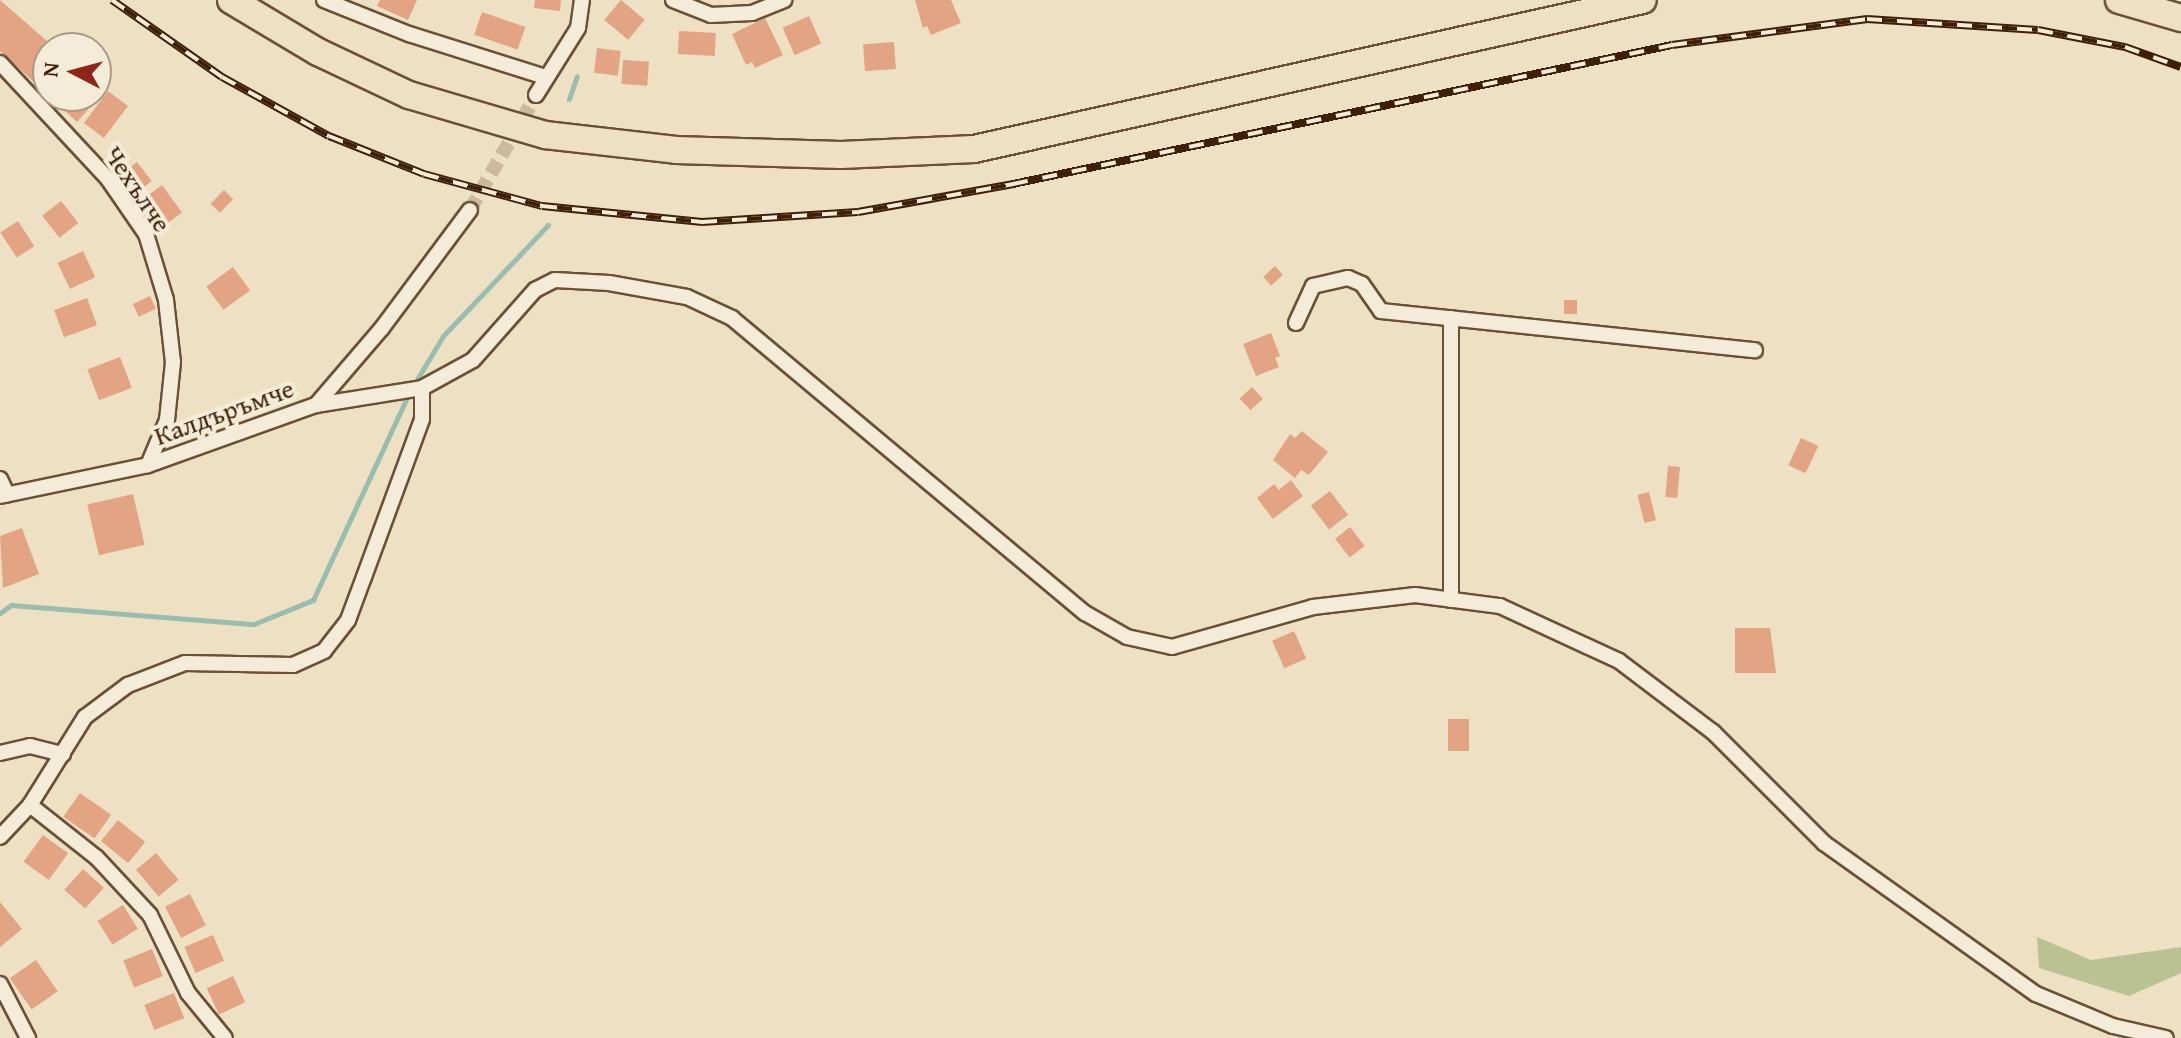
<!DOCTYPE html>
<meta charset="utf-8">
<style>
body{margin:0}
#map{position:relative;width:2181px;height:1038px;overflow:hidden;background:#eee1c3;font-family:"Gentium Book Plus",serif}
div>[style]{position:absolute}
.green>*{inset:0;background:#bac293}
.stream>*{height:5px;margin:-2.5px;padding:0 2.5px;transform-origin:2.5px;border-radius:2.5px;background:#99beb0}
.building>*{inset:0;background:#e2a483;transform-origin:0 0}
.street-tunnel>*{height:14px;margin-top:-7px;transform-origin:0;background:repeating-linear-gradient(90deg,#cbba9e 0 14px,transparent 0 21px)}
.roads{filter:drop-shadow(2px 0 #6a5037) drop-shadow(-2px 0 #6a5037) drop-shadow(0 2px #6a5037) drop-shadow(0 -2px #6a5037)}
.street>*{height:14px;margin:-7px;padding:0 7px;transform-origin:7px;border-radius:7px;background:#f4ecd8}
.highway>*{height:26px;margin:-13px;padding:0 13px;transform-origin:13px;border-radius:13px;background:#eee1c3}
.rail>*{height:8px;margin-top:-4px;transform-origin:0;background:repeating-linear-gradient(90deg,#f4ecd8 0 15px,#3e1f08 0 30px);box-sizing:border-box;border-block:2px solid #3e1f08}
span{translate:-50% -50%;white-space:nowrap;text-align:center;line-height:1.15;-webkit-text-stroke:8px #f4ecd8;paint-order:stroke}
.street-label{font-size:26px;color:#3e1f08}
.north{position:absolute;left:32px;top:32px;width:80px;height:80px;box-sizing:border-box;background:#f4ecd8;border:2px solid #ab9a85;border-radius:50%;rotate:276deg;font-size:22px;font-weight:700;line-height:32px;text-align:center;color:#3e1f08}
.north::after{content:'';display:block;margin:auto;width:28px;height:36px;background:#8f2418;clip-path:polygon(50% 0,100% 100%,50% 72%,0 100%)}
</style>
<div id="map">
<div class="green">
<div style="clip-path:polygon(2037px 937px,2091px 960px,2181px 947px,2181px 973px,2129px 996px,2039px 968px)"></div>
</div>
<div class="stream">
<div style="left:569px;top:99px;width:24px;rotate:-71deg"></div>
<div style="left:413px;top:386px;width:58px;rotate:-59deg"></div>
<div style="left:443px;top:336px;width:153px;rotate:-46.6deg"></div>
<div style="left:0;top:613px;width:14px;rotate:-36deg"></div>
<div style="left:11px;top:605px;width:244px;rotate:4.5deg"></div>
<div style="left:254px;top:624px;width:64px;rotate:-22.1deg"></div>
<div style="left:313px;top:600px;width:226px;rotate:-65.1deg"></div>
</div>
<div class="building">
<div style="clip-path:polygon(0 0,55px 48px,48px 48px,48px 95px,0 51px)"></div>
<div style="clip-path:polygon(380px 0,417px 0,408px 20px,377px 6px)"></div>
<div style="clip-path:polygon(535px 0,561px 0,560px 11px,534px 8px)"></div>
<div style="left:621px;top:0;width:31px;height:26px;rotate:40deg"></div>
<div style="clip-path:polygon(915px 0,951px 0,961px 23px,931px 35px,927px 26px,923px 28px)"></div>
<div style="left:482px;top:12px;width:46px;height:24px;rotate:19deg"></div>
<div style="left:809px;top:16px;width:30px;height:29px;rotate:66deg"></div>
<div style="clip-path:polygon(765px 18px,783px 55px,755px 68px,752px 62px,746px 65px,732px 34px)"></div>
<div style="left:679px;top:31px;width:37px;height:23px;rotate:3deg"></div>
<div style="left:894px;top:42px;width:27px;height:31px;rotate:86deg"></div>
<div style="left:597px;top:48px;width:24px;height:25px;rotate:7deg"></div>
<div style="left:623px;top:60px;width:26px;height:24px;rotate:4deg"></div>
<div style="clip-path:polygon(96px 86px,103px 93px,77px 122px,49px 96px,96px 96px)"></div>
<div style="left:108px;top:91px;width:25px;height:40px;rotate:37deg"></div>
<div style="left:137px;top:162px;width:24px;height:23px;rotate:52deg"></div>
<div style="left:162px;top:185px;width:34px;height:27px;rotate:54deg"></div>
<div style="left:224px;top:190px;width:13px;height:19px;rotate:45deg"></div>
<div style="left:61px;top:201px;width:28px;height:24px;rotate:52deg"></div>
<div style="left:18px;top:221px;width:30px;height:21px;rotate:57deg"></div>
<div style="left:83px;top:251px;width:29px;height:28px;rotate:65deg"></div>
<div style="left:1275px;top:266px;width:12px;height:16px;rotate:48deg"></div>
<div style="left:233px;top:267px;width:29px;height:33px;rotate:54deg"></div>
<div style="left:150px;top:296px;width:14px;height:19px;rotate:65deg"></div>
<div style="left:87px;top:298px;width:29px;height:35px;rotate:70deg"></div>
<div style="left:1564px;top:300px;width:13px;height:14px"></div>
<div style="clip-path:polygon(1271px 333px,1280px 356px,1275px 358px,1279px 367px,1256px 376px,1243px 344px)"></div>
<div style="left:120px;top:357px;width:33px;height:35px;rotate:69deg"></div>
<div style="left:1252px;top:387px;width:16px;height:17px;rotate:47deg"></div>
<div style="clip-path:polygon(1302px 431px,1328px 452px,1309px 475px,1301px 470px,1295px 478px,1273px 460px,1290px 434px,1295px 438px)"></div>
<div style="left:1801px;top:438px;width:19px;height:30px;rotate:25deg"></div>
<div style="left:1668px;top:466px;width:12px;height:31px;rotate:5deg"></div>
<div style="clip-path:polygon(1291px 480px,1303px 496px,1273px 519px,1257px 498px,1274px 484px,1279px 490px)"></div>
<div style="left:1330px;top:491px;width:30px;height:24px;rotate:53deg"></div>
<div style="left:1649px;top:492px;width:29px;height:12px;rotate:76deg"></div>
<div style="left:133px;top:494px;width:52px;height:47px;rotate:77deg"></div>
<div style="left:1350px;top:527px;width:24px;height:19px;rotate:52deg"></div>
<div style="clip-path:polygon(22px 528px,39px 574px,3px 588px,0 536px)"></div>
<div style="clip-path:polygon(1735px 628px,1770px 628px,1776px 673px,1735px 673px)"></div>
<div style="left:1294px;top:631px;width:30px;height:24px;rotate:66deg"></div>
<div style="left:1448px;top:719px;width:21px;height:32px"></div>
<div style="left:80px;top:793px;width:38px;height:29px;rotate:35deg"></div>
<div style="left:118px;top:820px;width:35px;height:27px;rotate:39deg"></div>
<div style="left:43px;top:835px;width:31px;height:33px;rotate:36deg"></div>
<div style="left:156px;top:853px;width:35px;height:26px;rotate:50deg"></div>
<div style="left:83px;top:869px;width:28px;height:28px;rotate:42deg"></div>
<div style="left:190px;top:894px;width:35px;height:28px;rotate:63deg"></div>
<div style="clip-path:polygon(0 902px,22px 929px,0 947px)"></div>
<div style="left:123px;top:905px;width:28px;height:30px;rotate:58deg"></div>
<div style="left:213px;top:935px;width:28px;height:31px;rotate:67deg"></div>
<div style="left:152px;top:949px;width:29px;height:31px;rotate:68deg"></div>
<div style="left:36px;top:960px;width:38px;height:32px;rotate:55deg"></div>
<div style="left:233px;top:976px;width:29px;height:29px;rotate:65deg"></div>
<div style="left:174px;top:993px;width:27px;height:32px;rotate:68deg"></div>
</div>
<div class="street-tunnel">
<div style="left:470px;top:210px;width:133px;rotate:-60.1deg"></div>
</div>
<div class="roads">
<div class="street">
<div style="left:324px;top:0;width:92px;rotate:21.8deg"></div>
<div style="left:409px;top:34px;width:143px;rotate:17.5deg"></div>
<div style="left:673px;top:0;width:41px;rotate:21.5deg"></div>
<div style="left:711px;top:15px;width:41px;rotate:-2.8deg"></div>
<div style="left:752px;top:13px;width:35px;rotate:-22deg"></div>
<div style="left:0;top:63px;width:158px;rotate:47deg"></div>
<div style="left:108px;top:179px;width:67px;rotate:55.4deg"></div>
<div style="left:146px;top:234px;width:69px;rotate:73.1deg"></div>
<div style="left:166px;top:300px;width:62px;rotate:83.6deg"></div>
<div style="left:173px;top:362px;width:58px;rotate:95.9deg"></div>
<div style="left:167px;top:420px;width:49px;rotate:112.9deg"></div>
<div style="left:536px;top:95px;width:79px;rotate:-57.9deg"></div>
<div style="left:578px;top:28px;width:28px;rotate:-82deg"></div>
<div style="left:1451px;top:318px;width:282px;rotate:90deg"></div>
<div style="left:1296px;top:323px;width:41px;rotate:-65.3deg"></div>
<div style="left:1313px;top:286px;width:36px;rotate:-13deg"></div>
<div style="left:1348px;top:278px;width:15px;rotate:23deg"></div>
<div style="left:1362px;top:284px;width:33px;rotate:55deg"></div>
<div style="left:1381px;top:311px;width:376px;rotate:6deg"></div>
<div style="left:316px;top:405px;width:107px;rotate:-9.1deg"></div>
<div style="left:422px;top:388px;width:58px;rotate:-28.8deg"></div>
<div style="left:473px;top:360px;width:94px;rotate:-48.5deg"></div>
<div style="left:535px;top:290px;width:22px;rotate:-27deg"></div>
<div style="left:555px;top:280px;width:54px;rotate:3.2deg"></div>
<div style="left:609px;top:283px;width:79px;rotate:10.2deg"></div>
<div style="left:687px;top:297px;width:50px;rotate:25deg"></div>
<div style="left:732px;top:318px;width:460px;rotate:39.9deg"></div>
<div style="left:1085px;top:613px;width:48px;rotate:29.7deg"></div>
<div style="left:1127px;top:637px;width:46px;rotate:12.5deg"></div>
<div style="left:1172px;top:647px;width:147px;rotate:-15.8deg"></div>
<div style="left:1313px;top:607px;width:103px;rotate:-6.7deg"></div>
<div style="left:1415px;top:595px;width:86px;rotate:7.4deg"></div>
<div style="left:1500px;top:606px;width:131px;rotate:24.8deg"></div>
<div style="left:1619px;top:661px;width:118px;rotate:37.1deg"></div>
<div style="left:1713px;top:732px;width:157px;rotate:45deg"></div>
<div style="left:1824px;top:843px;width:260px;rotate:35.5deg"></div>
<div style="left:2036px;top:994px;width:83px;rotate:22.6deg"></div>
<div style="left:2113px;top:1026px;width:54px;rotate:12.8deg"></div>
<div style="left:0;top:479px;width:17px;rotate:65deg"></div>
<div style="left:0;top:496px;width:151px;rotate:-11.8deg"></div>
<div style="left:148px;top:465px;width:178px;rotate:-19.7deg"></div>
<div style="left:316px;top:405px;width:101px;rotate:-49.4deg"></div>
<div style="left:382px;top:328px;width:147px;rotate:-53.3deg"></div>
<div style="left:0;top:753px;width:31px;rotate:-13deg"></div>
<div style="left:30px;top:746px;width:34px;rotate:14deg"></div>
<div style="left:30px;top:805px;width:85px;rotate:38.3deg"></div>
<div style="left:97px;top:858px;width:78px;rotate:47.1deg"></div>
<div style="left:150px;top:915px;width:87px;rotate:64deg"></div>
<div style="left:188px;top:993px;width:58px;rotate:50.6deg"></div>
<div style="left:0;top:837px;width:44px;rotate:-46.8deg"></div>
<div style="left:30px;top:805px;width:104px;rotate:-58deg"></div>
<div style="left:85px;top:717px;width:54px;rotate:-36.7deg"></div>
<div style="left:128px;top:685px;width:61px;rotate:-21.1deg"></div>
<div style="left:185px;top:663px;width:108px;rotate:1.1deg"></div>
<div style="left:293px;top:665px;width:34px;rotate:-24deg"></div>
<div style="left:324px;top:651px;width:39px;rotate:-52deg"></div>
<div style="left:348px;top:620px;width:46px;rotate:-69.6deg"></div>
<div style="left:364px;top:577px;width:168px;rotate:-69.8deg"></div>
<div style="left:422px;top:419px;width:31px;rotate:-90deg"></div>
<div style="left:0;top:984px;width:61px;rotate:62.6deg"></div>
</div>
<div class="highway">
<div style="left:231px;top:0;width:101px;rotate:30.9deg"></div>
<div style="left:318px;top:52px;width:101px;rotate:25.3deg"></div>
<div style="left:409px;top:95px;width:142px;rotate:16.4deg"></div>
<div style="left:545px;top:135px;width:132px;rotate:6.5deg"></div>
<div style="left:676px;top:150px;width:165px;rotate:1.7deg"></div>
<div style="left:841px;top:155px;width:133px;rotate:-2.6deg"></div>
<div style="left:974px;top:149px;width:685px;rotate:-12.56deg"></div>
<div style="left:2119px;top:0;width:65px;rotate:16.2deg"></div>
</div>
</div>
<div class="rail">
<div style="left:112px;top:0;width:134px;rotate:35deg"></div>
<div style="left:222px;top:77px;width:122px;rotate:28.9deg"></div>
<div style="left:329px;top:136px;width:102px;rotate:21.8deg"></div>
<div style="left:424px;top:174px;width:122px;rotate:15.2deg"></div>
<div style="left:542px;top:206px;width:161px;rotate:5.7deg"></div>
<div style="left:702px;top:222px;width:156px;rotate:-3.7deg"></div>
<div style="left:858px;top:212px;width:158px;rotate:-10.2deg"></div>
<div style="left:1013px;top:184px;width:673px;rotate:-11.91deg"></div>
<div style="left:1672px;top:45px;width:197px;rotate:-7.6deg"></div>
<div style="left:1867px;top:19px;width:171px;rotate:3.7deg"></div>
<div style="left:2038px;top:30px;width:89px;rotate:11.1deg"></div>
<div style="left:2125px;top:47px;width:59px;rotate:19.7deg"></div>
</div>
<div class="street-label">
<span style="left:138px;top:189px;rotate:56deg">Чехълче</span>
<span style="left:224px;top:412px;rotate:-20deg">Калдъръмче</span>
</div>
<div class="north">N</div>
</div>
